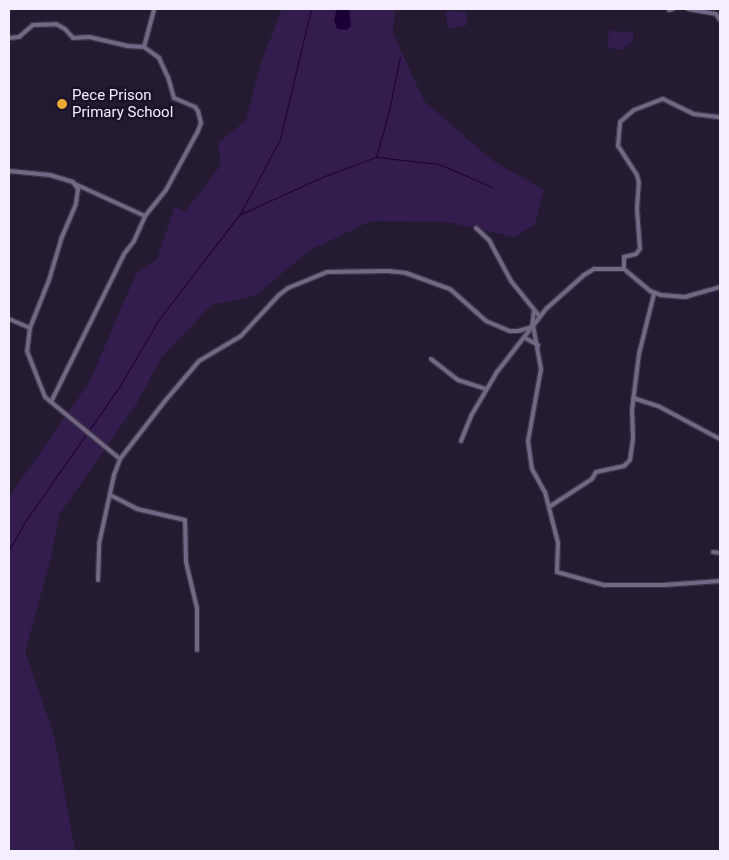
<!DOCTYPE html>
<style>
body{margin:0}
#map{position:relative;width:729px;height:860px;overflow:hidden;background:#241a32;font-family:Roboto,sans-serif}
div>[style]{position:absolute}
.green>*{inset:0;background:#331d4f}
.water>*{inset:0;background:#1b0035}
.stream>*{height:1px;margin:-0.5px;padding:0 0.5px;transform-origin:0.5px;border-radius:0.5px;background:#1b0035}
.roads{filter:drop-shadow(1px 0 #3b3447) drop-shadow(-1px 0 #3b3447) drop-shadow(0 1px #3b3447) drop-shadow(0 -1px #3b3447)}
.minor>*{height:4px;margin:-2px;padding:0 2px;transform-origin:2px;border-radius:2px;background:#726784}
.dots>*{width:14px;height:14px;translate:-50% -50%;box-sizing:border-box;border:2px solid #1b1128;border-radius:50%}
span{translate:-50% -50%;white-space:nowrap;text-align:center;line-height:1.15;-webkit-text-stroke:5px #1b1128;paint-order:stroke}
.poi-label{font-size:15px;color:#f4eeff}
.left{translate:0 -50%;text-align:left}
.frame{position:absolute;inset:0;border:10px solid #f4eeff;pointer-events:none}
</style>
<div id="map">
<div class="green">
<div style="clip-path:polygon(282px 9px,395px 9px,393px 33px,424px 101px,493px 161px,544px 190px,535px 224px,515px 237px,447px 222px,371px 221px,310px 250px,255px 296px,211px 305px,161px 358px,137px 403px,59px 515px,51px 558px,25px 652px,54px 735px,75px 851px,9px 851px,9px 497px,89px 383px,136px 274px,157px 259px,175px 206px,185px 212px,221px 165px,218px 143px,246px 120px,260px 66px)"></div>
<div style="clip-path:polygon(445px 11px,465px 12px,468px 25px,448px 29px)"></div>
<div style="clip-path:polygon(609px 31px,633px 32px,634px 40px,622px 50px,607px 48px)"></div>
</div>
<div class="water">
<div style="clip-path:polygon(337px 9px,349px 9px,351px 26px,347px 30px,337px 29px,334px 20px)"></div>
</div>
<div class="stream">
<div style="left:376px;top:157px;width:63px;rotate:6.3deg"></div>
<div style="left:439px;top:164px;width:58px;rotate:23.5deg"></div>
<div style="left:241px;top:214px;width:89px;rotate:-24.6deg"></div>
<div style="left:322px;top:177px;width:58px;rotate:-20.3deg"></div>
<div style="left:376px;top:157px;width:44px;rotate:-74.1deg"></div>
<div style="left:388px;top:115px;width:59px;rotate:-78.3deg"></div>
<div style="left:9px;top:550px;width:31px;rotate:-61deg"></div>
<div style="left:24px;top:523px;width:164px;rotate:-55deg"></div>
<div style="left:118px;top:389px;width:81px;rotate:-59.6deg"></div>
<div style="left:159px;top:319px;width:133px;rotate:-52.4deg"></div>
<div style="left:240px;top:214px;width:85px;rotate:-61.9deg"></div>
<div style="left:280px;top:139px;width:134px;rotate:-76.6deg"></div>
</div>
<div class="roads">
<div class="minor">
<div style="left:688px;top:9px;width:28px;rotate:10deg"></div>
<div style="left:716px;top:14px;width:7px;rotate:56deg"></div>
<div style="left:669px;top:10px;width:4px;rotate:-14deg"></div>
<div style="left:9px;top:38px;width:10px;rotate:-6deg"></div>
<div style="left:19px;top:37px;width:18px;rotate:-41deg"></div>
<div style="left:33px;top:25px;width:23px;rotate:-2deg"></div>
<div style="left:56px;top:24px;width:10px;rotate:29deg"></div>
<div style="left:65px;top:29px;width:12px;rotate:48deg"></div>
<div style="left:73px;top:38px;width:16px;rotate:-4deg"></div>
<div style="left:89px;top:37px;width:39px;rotate:13deg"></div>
<div style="left:127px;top:46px;width:17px;rotate:3deg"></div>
<div style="left:144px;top:47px;width:19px;rotate:36deg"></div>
<div style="left:159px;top:58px;width:21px;rotate:65deg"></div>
<div style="left:168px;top:77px;width:22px;rotate:74deg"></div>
<div style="left:174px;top:98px;width:23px;rotate:23deg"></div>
<div style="left:195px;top:107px;width:5px;rotate:53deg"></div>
<div style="left:198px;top:111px;width:12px;rotate:76deg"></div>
<div style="left:201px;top:123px;width:9px;rotate:111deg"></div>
<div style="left:198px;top:131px;width:67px;rotate:118.5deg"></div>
<div style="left:166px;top:190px;width:33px;rotate:129deg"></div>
<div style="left:145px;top:216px;width:77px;rotate:-155.4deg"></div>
<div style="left:144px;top:47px;width:39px;rotate:-75deg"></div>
<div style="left:9px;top:171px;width:41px;rotate:5.6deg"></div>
<div style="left:50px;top:175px;width:24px;rotate:17deg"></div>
<div style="left:73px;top:182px;width:9px;rotate:54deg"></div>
<div style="left:78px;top:189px;width:15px;rotate:98deg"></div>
<div style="left:76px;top:204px;width:39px;rotate:113deg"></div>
<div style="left:61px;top:240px;width:42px;rotate:106.7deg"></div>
<div style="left:49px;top:280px;width:52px;rotate:111.6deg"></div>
<div style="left:476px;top:228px;width:18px;rotate:43deg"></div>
<div style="left:489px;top:240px;width:47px;rotate:61.8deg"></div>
<div style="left:511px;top:281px;width:46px;rotate:51.1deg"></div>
<div style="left:624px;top:269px;width:12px;rotate:-90deg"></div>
<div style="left:624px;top:257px;width:12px;rotate:-14deg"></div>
<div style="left:636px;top:254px;width:6px;rotate:-51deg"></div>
<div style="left:640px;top:249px;width:40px;rotate:-94.3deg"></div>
<div style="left:637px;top:209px;width:26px;rotate:-86deg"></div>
<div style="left:639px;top:183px;width:8px;rotate:-104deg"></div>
<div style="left:637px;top:175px;width:35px;rotate:-123deg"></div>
<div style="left:618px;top:146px;width:24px;rotate:-85deg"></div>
<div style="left:620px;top:122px;width:18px;rotate:-41deg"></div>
<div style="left:634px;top:110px;width:31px;rotate:-21deg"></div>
<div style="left:663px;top:99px;width:34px;rotate:26deg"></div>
<div style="left:694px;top:114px;width:26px;rotate:7deg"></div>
<div style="left:9px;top:319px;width:23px;rotate:23deg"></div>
<div style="left:30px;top:328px;width:23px;rotate:97deg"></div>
<div style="left:27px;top:351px;width:49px;rotate:68.6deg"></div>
<div style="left:45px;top:397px;width:97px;rotate:39.6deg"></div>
<div style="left:533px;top:325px;width:45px;rotate:79.7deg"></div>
<div style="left:541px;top:369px;width:73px;rotate:100.2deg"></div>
<div style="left:528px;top:441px;width:28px;rotate:82deg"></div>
<div style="left:532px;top:469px;width:26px;rotate:61deg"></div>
<div style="left:545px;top:492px;width:53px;rotate:75.7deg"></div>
<div style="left:558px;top:543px;width:29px;rotate:92deg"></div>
<div style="left:557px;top:572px;width:49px;rotate:15.5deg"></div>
<div style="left:604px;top:585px;width:60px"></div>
<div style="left:664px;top:585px;width:56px;rotate:-4.1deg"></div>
<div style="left:525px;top:338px;width:15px;rotate:28deg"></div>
<div style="left:431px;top:359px;width:34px;rotate:38deg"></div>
<div style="left:458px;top:380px;width:29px;rotate:18deg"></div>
<div style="left:633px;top:398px;width:28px;rotate:18deg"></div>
<div style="left:660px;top:407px;width:68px;rotate:28.1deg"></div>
<div style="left:51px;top:402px;width:165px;rotate:-63.7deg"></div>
<div style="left:124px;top:254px;width:16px;rotate:-52deg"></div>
<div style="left:134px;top:241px;width:27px;rotate:-66deg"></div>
<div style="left:461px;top:441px;width:27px;rotate:-68deg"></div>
<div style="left:471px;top:416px;width:51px;rotate:-59.4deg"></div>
<div style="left:497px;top:372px;width:57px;rotate:-52.1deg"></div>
<div style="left:532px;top:327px;width:16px;rotate:-83deg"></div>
<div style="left:110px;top:495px;width:30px;rotate:27deg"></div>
<div style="left:137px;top:509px;width:49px;rotate:12.9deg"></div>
<div style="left:185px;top:520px;width:42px;rotate:88.6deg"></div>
<div style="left:186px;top:562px;width:47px;rotate:76.6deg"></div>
<div style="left:197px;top:608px;width:42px;rotate:90deg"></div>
<div style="left:549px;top:507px;width:51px;rotate:-33.1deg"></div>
<div style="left:592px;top:479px;width:8px;rotate:-60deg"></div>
<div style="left:596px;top:472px;width:29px;rotate:-12deg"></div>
<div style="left:624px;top:466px;width:8px;rotate:-45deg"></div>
<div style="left:630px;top:460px;width:22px;rotate:-82deg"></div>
<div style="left:633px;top:438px;width:28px;rotate:-92deg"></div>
<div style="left:632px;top:410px;width:56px;rotate:-82.9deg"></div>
<div style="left:639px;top:354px;width:62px;rotate:-76deg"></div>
<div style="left:713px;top:552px;width:7px;rotate:8deg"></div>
<div style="left:98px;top:580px;width:36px;rotate:-88deg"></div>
<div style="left:99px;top:544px;width:71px;rotate:-77.7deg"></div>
<div style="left:114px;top:475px;width:17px;rotate:-69deg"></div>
<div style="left:120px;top:459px;width:73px;rotate:-52.2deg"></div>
<div style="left:165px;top:401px;width:52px;rotate:-49.6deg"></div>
<div style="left:199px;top:361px;width:49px;rotate:-30.8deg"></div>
<div style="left:241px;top:336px;width:56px;rotate:-47.2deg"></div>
<div style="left:279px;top:295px;width:11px;rotate:-38deg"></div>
<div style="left:288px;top:288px;width:42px;rotate:-22.3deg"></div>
<div style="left:327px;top:272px;width:61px;rotate:-0.9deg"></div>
<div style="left:388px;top:271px;width:18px;rotate:6deg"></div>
<div style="left:406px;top:273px;width:47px;rotate:20deg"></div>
<div style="left:450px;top:289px;width:48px;rotate:41.6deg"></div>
<div style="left:486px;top:321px;width:26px;rotate:23deg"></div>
<div style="left:510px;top:331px;width:8px"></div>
<div style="left:518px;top:331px;width:15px;rotate:-16deg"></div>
<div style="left:532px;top:327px;width:24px;rotate:-52deg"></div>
<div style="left:547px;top:308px;width:50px;rotate:-41.7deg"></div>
<div style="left:584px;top:275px;width:12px;rotate:-31deg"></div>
<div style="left:594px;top:269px;width:30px"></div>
<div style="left:624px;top:269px;width:34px;rotate:40deg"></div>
<div style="left:650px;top:291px;width:12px;rotate:20deg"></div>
<div style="left:661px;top:295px;width:24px;rotate:5deg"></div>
<div style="left:685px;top:297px;width:36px;rotate:-16deg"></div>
</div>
</div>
<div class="dots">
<div style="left:62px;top:104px;background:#eba93a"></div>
</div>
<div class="poi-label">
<span class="left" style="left:72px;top:104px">Pece Prison<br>Primary School</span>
</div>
<div class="frame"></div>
</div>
